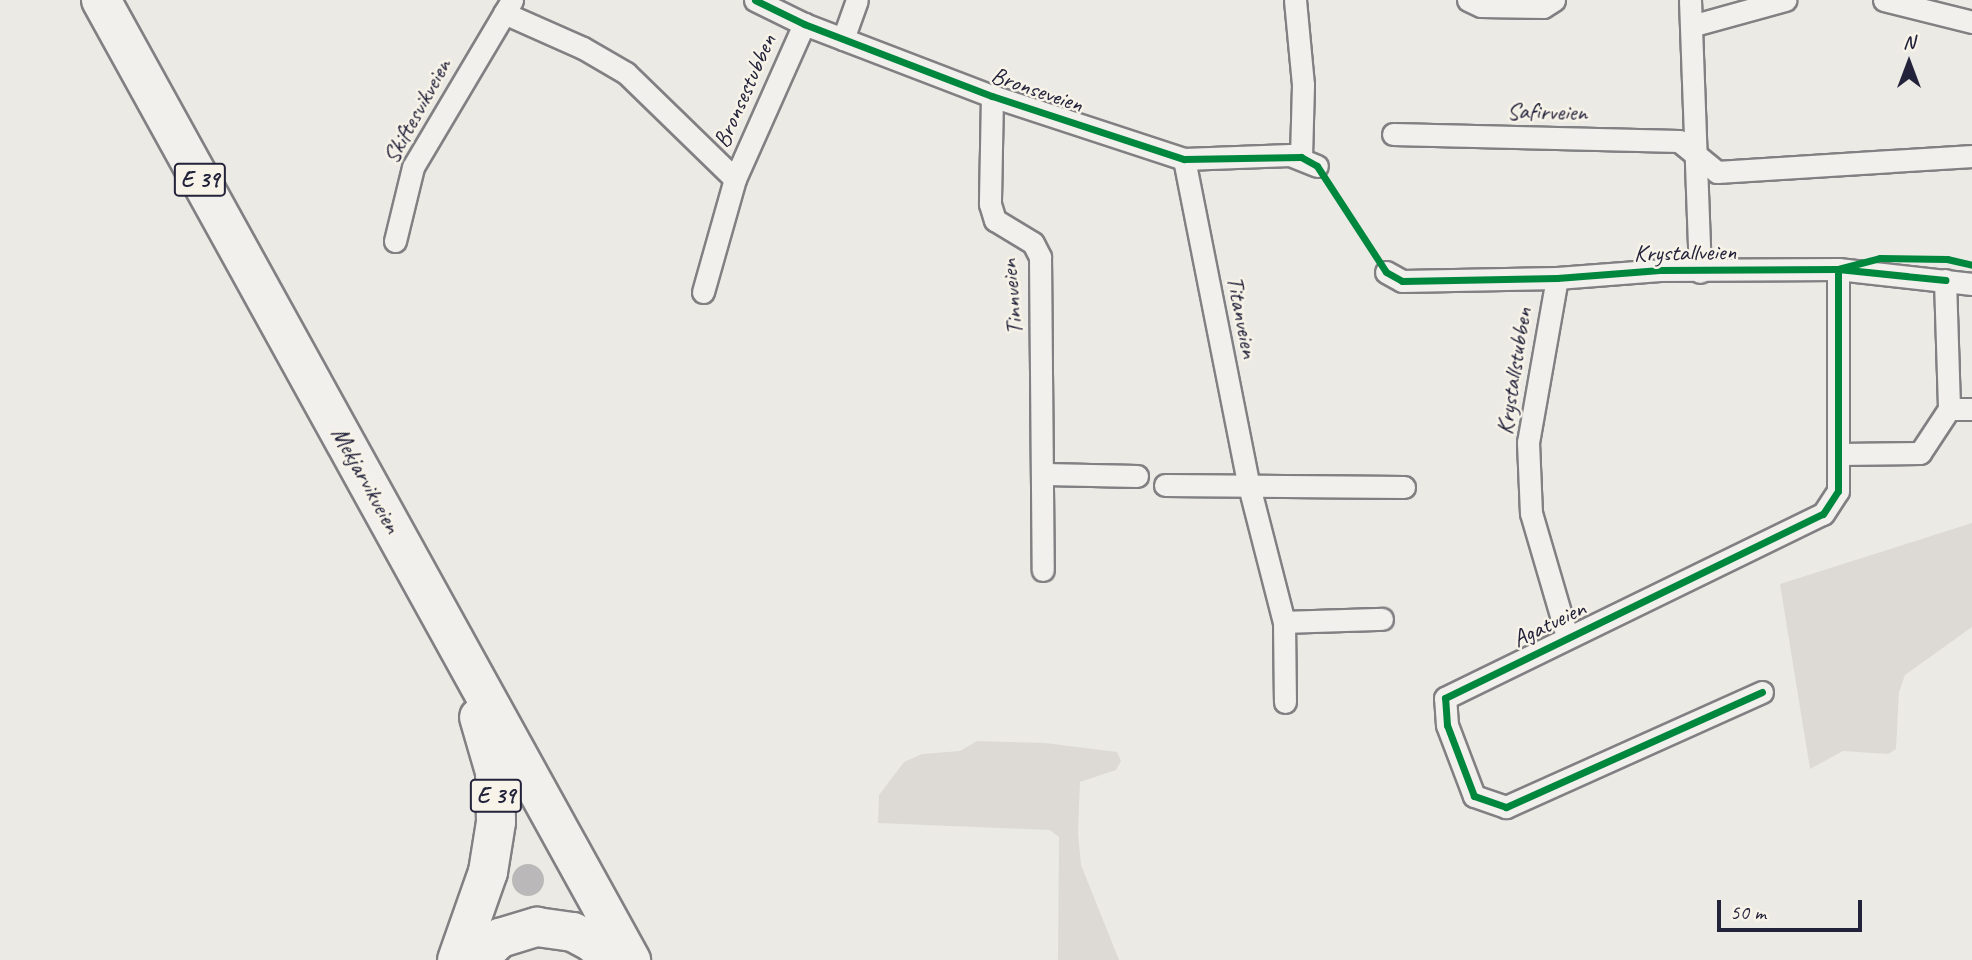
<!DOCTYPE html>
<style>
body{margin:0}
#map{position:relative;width:1972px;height:960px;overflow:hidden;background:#ebeae4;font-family:Caveat,sans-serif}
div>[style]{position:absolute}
.green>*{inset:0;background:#dddad5}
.water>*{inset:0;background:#bbb8b9}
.round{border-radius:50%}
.roads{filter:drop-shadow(2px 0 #818083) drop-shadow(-2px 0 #818083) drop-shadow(0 2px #818083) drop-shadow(0 -2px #818083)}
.street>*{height:21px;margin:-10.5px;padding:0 10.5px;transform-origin:10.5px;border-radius:10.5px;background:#f1f0ec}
.highway>*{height:38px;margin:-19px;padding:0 19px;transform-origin:19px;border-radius:19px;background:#f1f0ec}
.cycleway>*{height:7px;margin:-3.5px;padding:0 3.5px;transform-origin:3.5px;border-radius:3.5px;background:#00873e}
span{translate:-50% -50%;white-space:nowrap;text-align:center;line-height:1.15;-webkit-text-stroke:5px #f7f3e8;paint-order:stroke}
.shield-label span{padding:2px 5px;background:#f7f3e8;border:2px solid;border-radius:5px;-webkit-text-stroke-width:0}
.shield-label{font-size:23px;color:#22223b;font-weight:700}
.street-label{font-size:24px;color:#22223b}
.north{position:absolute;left:1874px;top:28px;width:70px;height:70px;-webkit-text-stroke:5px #f7f3e8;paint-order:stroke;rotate:0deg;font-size:19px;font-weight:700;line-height:28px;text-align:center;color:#22223b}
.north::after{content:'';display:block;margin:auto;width:24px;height:32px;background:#22223b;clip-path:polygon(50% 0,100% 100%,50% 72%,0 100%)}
.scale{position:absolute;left:1717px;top:900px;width:145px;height:32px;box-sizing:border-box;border:4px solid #22223b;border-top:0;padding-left:9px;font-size:21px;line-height:24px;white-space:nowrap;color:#22223b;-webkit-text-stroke:5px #f7f3e8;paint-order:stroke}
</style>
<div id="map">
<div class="green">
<div style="clip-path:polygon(1972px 523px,1972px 627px,1905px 675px,1899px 692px,1896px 749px,1888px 754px,1843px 751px,1810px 769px,1780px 584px)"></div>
<div style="clip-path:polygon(977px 741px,1045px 743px,1117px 752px,1121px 761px,1116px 770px,1080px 782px,1078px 833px,1081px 865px,1119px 960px,1058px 960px,1059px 846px,1059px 837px,1050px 830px,878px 823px,879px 795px,904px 762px,922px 754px,960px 751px)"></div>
</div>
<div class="water">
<div class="round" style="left:512px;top:864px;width:32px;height:32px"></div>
</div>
<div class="roads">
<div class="street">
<div style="left:755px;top:0;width:55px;rotate:26.1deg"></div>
<div style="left:804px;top:24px;width:201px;rotate:21deg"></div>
<div style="left:992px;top:96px;width:202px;rotate:18.2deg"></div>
<div style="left:1184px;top:159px;width:106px;rotate:-2.2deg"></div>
<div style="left:1290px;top:155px;width:29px;rotate:22deg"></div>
<div style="left:1295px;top:0;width:85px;rotate:84.6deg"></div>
<div style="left:1303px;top:85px;width:72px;rotate:91.6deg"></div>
<div style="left:1468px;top:0;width:14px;rotate:25deg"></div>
<div style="left:1481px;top:6px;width:62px;rotate:0.9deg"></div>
<div style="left:1543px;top:7px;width:13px;rotate:-32deg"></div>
<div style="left:1690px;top:0;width:272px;rotate:87.9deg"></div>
<div style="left:1884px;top:0;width:91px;rotate:14deg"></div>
<div style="left:504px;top:13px;width:86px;rotate:23.9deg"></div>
<div style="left:583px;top:48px;width:50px;rotate:30.2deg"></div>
<div style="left:626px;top:73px;width:152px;rotate:44.2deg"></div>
<div style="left:1691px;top:26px;width:98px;rotate:-15.5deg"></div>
<div style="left:843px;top:39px;width:41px;rotate:-70.3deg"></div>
<div style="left:992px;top:96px;width:108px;rotate:91.1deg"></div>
<div style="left:990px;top:204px;width:17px;rotate:73deg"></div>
<div style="left:995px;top:220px;width:44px;rotate:31.2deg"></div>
<div style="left:1033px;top:243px;width:16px;rotate:63deg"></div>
<div style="left:1040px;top:257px;width:313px;rotate:89.5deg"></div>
<div style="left:1393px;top:134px;width:286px;rotate:1.4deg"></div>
<div style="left:1679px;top:141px;width:49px;rotate:39.2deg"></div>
<div style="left:1717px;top:172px;width:256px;rotate:-3.6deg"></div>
<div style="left:1184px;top:159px;width:333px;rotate:78.8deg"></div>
<div style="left:1249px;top:486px;width:140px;rotate:75.6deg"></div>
<div style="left:1284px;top:622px;width:80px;rotate:89.3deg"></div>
<div style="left:395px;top:241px;width:76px;rotate:-76.3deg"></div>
<div style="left:413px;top:167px;width:194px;rotate:-59.3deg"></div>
<div style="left:1386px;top:272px;width:18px;rotate:29deg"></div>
<div style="left:1402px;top:281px;width:155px;rotate:-1.1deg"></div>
<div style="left:1557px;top:278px;width:103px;rotate:-4.4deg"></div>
<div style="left:1660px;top:270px;width:178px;rotate:-0.3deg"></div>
<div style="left:1838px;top:269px;width:135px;rotate:6.4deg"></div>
<div style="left:1557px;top:278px;width:167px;rotate:100deg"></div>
<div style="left:1528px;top:442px;width:71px;rotate:87.6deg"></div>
<div style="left:1531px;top:513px;width:128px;rotate:73.7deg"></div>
<div style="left:1945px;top:280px;width:129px;rotate:88.2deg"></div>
<div style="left:1949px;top:409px;width:23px"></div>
<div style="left:703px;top:292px;width:117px;rotate:-74.2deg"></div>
<div style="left:735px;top:179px;width:170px;rotate:-66deg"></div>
<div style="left:1840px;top:454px;width:80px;rotate:-0.7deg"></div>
<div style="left:1920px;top:453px;width:53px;rotate:-56.6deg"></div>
<div style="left:1045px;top:474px;width:92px;rotate:1.2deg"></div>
<div style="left:1165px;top:485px;width:239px;rotate:0.5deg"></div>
<div style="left:1284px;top:622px;width:98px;rotate:-1.8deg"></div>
<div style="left:1762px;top:692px;width:281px;rotate:155.8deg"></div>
<div style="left:1506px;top:807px;width:34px;rotate:-161deg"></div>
<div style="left:1474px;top:796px;width:76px;rotate:-110.8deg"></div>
<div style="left:1447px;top:725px;width:27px;rotate:-94deg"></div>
<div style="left:1445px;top:698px;width:420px;rotate:-26deg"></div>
<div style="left:1823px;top:514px;width:27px;rotate:-57deg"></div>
<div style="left:1838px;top:491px;width:222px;rotate:-90deg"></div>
</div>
<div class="highway">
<div style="left:101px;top:0;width:1097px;rotate:61.1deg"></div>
<div style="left:457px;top:960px;width:93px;rotate:-70.6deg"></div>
<div style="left:488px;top:872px;width:51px;rotate:-80.9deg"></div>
<div style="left:496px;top:822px;width:50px;rotate:-91.1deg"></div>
<div style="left:495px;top:772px;width:57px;rotate:-106.2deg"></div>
<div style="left:477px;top:960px;width:32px;rotate:-44deg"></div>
<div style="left:500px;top:938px;width:39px;rotate:-17deg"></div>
<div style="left:537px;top:927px;width:36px;rotate:8deg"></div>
<div style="left:573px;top:932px;width:21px;rotate:28deg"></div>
<div style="left:592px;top:942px;width:25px;rotate:45deg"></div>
</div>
</div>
<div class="cycleway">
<div style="left:755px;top:0;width:55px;rotate:26.1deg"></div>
<div style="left:804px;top:24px;width:201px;rotate:21deg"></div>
<div style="left:992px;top:96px;width:202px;rotate:18.2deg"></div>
<div style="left:1184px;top:159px;width:117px;rotate:-1deg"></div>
<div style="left:1301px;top:157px;width:18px;rotate:29deg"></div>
<div style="left:1317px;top:166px;width:126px;rotate:56.9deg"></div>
<div style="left:1386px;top:272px;width:18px;rotate:29deg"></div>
<div style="left:1402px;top:281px;width:155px;rotate:-1.1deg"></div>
<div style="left:1557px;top:278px;width:103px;rotate:-4.4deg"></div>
<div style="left:1660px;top:270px;width:178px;rotate:-0.3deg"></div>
<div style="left:1838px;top:269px;width:108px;rotate:5.9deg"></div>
<div style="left:1762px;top:692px;width:281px;rotate:155.8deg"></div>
<div style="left:1506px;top:807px;width:34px;rotate:-161deg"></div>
<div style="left:1474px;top:796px;width:76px;rotate:-110.8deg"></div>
<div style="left:1447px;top:725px;width:27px;rotate:-94deg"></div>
<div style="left:1445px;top:698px;width:420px;rotate:-26deg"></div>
<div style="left:1823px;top:514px;width:27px;rotate:-57deg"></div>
<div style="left:1838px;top:491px;width:222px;rotate:-90deg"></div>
<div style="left:1838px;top:269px;width:43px;rotate:-14.7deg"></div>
<div style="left:1880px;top:258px;width:67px;rotate:0.9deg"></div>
<div style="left:1947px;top:259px;width:26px;rotate:13deg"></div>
</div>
<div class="shield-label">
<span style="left:200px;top:180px">E 39</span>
<span style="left:496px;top:796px">E 39</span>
</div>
<div class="street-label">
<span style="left:1037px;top:90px;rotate:19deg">Bronseveien</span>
<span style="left:745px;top:91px;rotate:-66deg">Bronsestubben</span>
<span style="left:417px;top:111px;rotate:-61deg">Skiftesvikveien</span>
<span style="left:1547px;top:112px;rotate:1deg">Safirveien</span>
<span style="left:1685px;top:253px;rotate:-1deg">Krystallveien</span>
<span style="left:1012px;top:297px;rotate:-95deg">Tinnveien</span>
<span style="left:1242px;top:317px;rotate:79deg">Titanveien</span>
<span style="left:1514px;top:371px;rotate:-81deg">Krystallstubben</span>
<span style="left:366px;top:480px;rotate:61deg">Mekjarvikveien</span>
<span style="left:1549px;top:624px;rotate:-26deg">Agatveien</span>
</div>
<div class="north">N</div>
<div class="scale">50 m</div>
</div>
